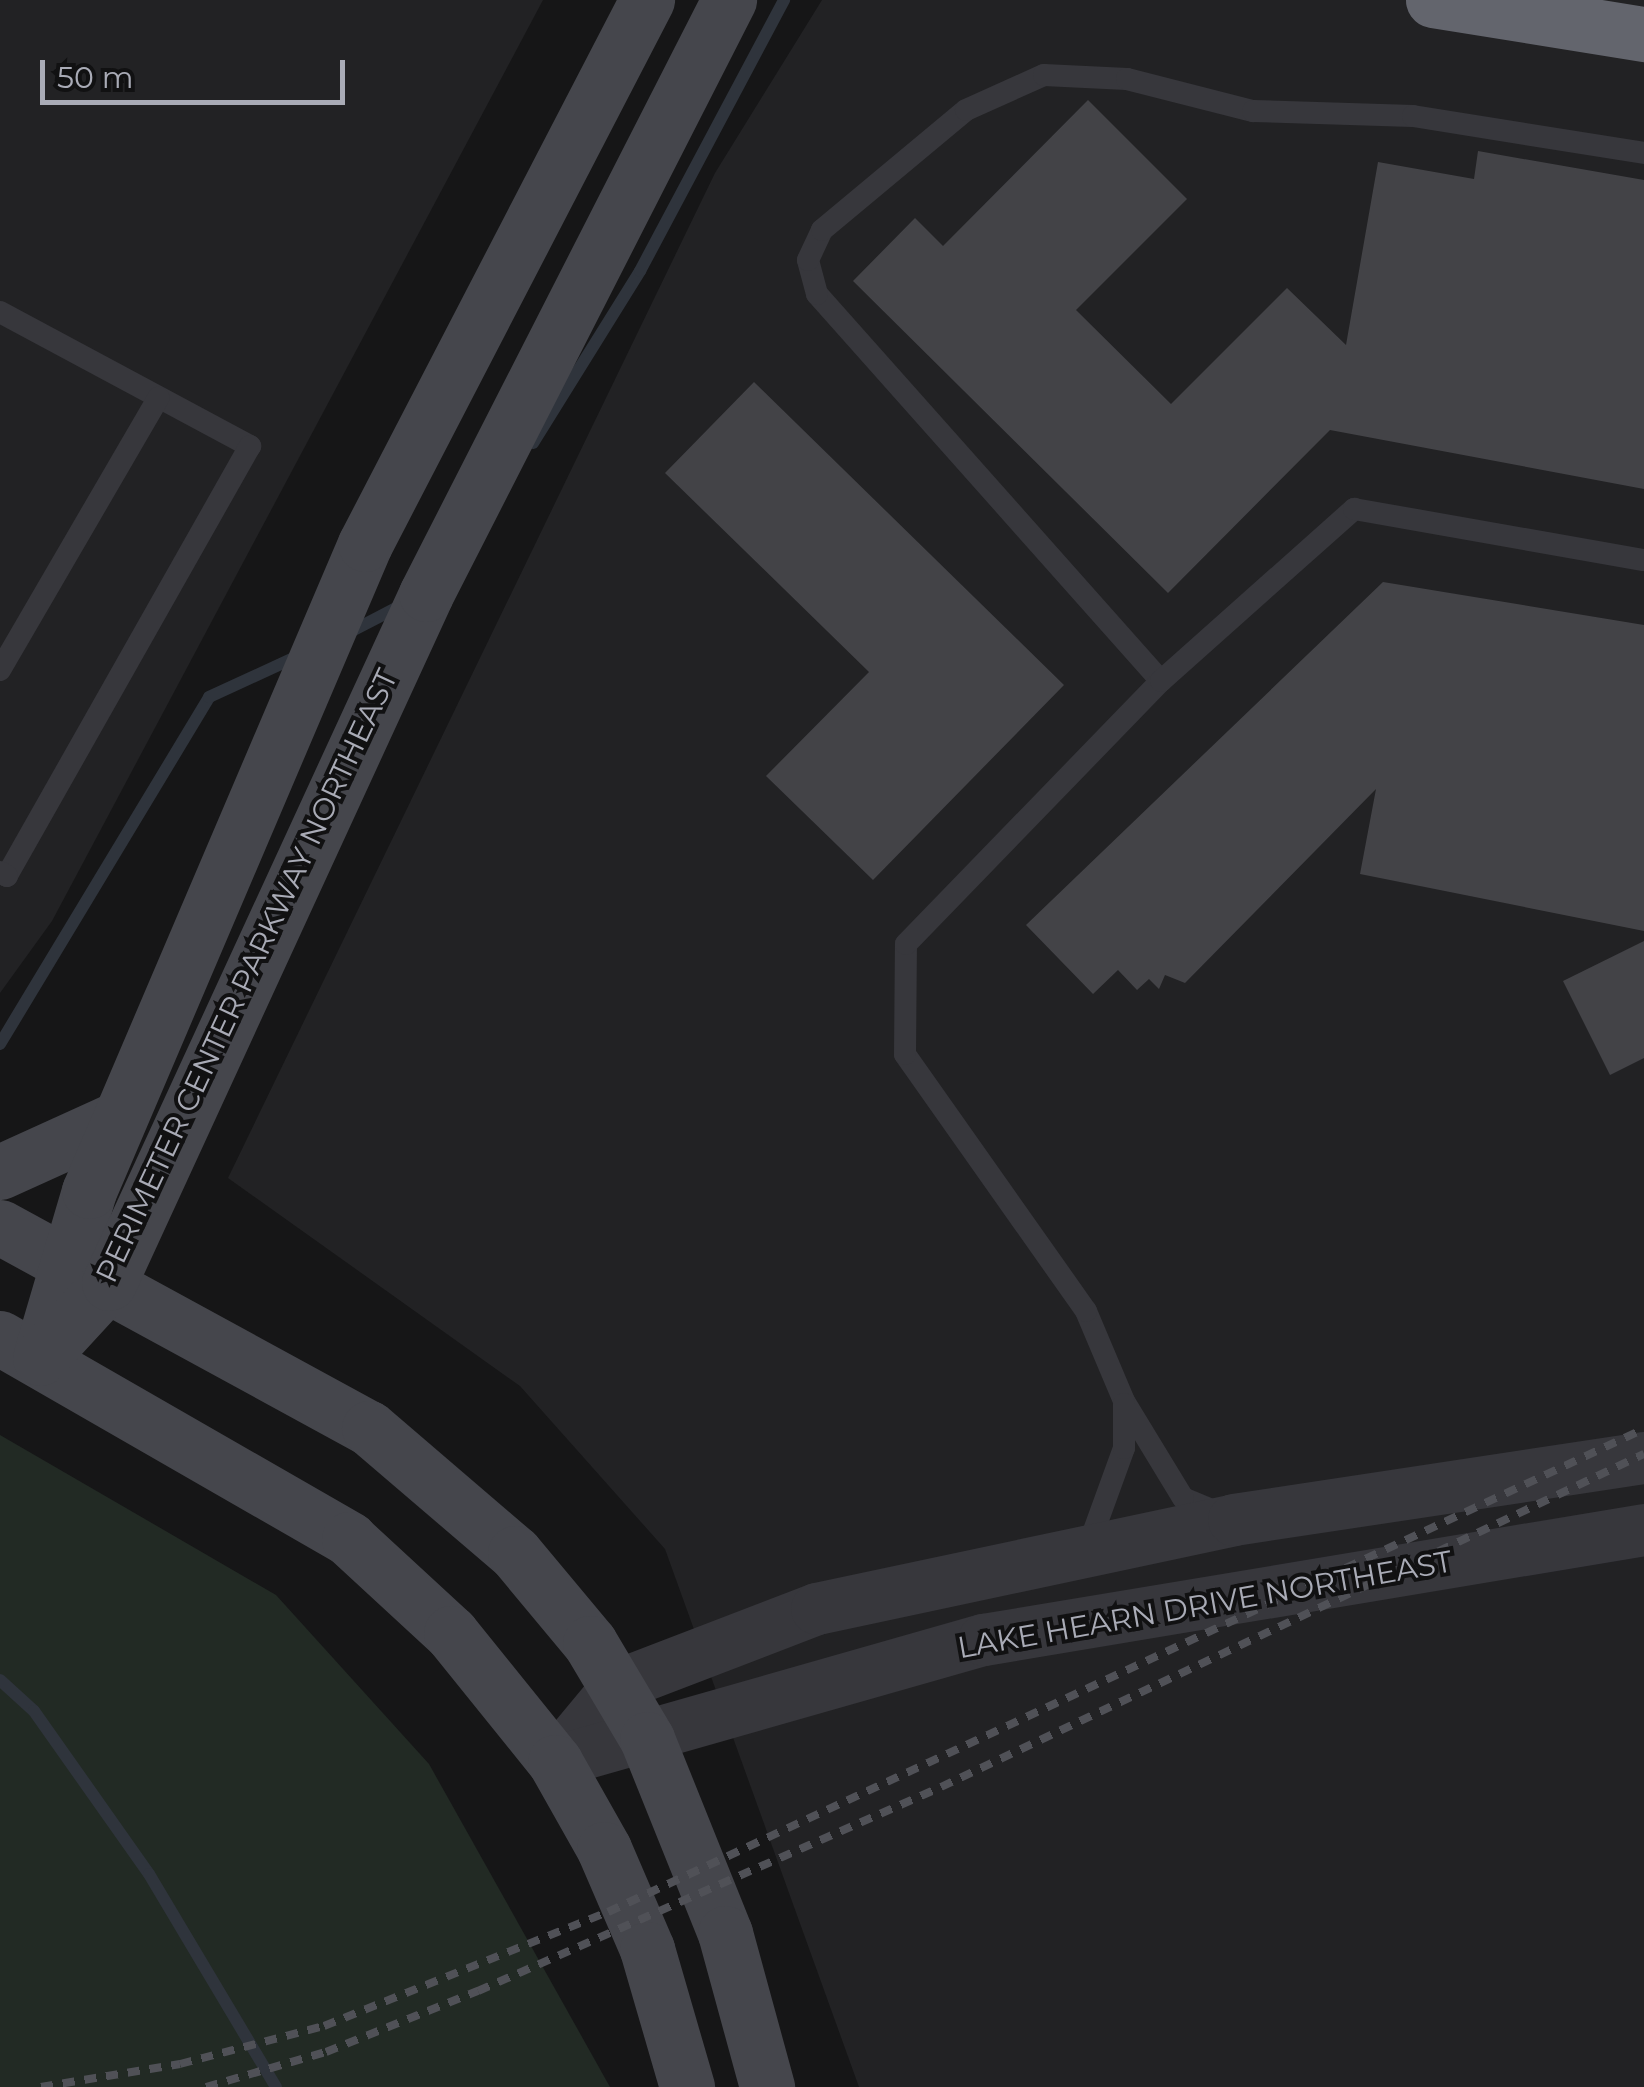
<!DOCTYPE html>
<style>
body{margin:0}
#map{position:relative;width:1644px;height:2087px;overflow:hidden;background:#161617;font-family:Montserrat,sans-serif}
div>[style]{position:absolute}
.built>*{inset:0;background:#222224}
.green>*{inset:0;background:#222a24}
.stream>*{height:12px;margin:-6px;padding:0 6px;transform-origin:6px;border-radius:6px;background:#2f343c}
.building>*{inset:0;background:#434347}
.service>*{height:22px;margin:-11px;padding:0 11px;transform-origin:11px;border-radius:11px;background:#37373c}
.tertiary>*{height:52px;margin:-26px;padding:0 26px;transform-origin:26px;border-radius:26px;background:#37373c}
.secondary>*{height:55px;margin:-27.5px;padding:0 27.5px;transform-origin:27.5px;border-radius:27.5px;background:#45464c}
.motorway>*{height:55px;margin:-27.5px;padding:0 27.5px;transform-origin:27.5px;border-radius:27.5px;background:#63656d}
.rail>*{height:8px;margin-top:-4px;transform-origin:0;background:repeating-linear-gradient(90deg,#505157 0 12px,transparent 0 22px)}
span{translate:-50% -50%;white-space:nowrap;text-align:center;line-height:1.15;-webkit-text-stroke:8px #111112;paint-order:stroke}
.street-label{font-size:30px;color:#a9abb6}
.scale{position:absolute;left:40px;top:60px;width:305px;height:45px;box-sizing:border-box;border:5px solid #a9abb6;border-top:0;padding-left:12px;font-size:30px;line-height:35px;white-space:nowrap;color:#a9abb6;-webkit-text-stroke:8px #111112;paint-order:stroke}
</style>
<div id="map">
<div class="built">
<div style="clip-path:polygon(0 0,543px 0,52px 921px,0 993px)"></div>
<div style="clip-path:polygon(822px 0,1644px 0,1644px 2087px,859px 2087px,665px 1549px,520px 1386px,228px 1178px,715px 173px)"></div>
</div>
<div class="green">
<div style="clip-path:polygon(0 1435px,276px 1595px,429px 1764px,610px 2087px,0 2087px)"></div>
</div>
<div class="stream">
<div style="left:533px;top:443px;width:203px;rotate:-58.1deg"></div>
<div style="left:640px;top:271px;width:307px;rotate:-62deg"></div>
<div style="left:348px;top:633px;width:54px;rotate:-27.5deg"></div>
<div style="left:0;top:1044px;width:405px;rotate:-58.9deg"></div>
<div style="left:209px;top:697px;width:98px;rotate:-24.7deg"></div>
<div style="left:0;top:1680px;width:46px;rotate:42.4deg"></div>
<div style="left:34px;top:1711px;width:199px;rotate:54.8deg"></div>
<div style="left:149px;top:1874px;width:248px;rotate:59.2deg"></div>
</div>
<div class="building">
<div style="clip-path:polygon(1088px 100px,1187px 199px,1076px 310px,1171px 404px,1287px 288px,1346px 345px,1378px 162px,1474px 179px,1478px 151px,1644px 180px,1644px 489px,1330px 430px,1168px 593px,853px 281px,915px 218px,943px 246px)"></div>
<div style="clip-path:polygon(754px 382px,1064px 685px,873px 880px,766px 776px,869px 672px,665px 473px)"></div>
<div style="clip-path:polygon(1383px 582px,1644px 625px,1644px 931px,1360px 874px,1376px 789px,1185px 983px,1165px 975px,1159px 989px,1149px 979px,1137px 990px,1118px 970px,1093px 994px,1026px 925px)"></div>
<div style="clip-path:polygon(1644px 941px,1644px 1058px,1610px 1075px,1563px 981px)"></div>
</div>
<div class="service">
<div style="left:0;top:312px;width:284px;rotate:28.2deg"></div>
<div style="left:250px;top:446px;width:494px;rotate:119.5deg"></div>
<div style="left:7px;top:876px;width:8px;rotate:-150deg"></div>
<div style="left:0;top:670px;width:315px;rotate:-59.8deg"></div>
<div style="left:1161px;top:681px;width:518px;rotate:-131.63deg"></div>
<div style="left:817px;top:294px;width:35px;rotate:-105deg"></div>
<div style="left:808px;top:260px;width:33px;rotate:-65deg"></div>
<div style="left:822px;top:230px;width:187px;rotate:-39.8deg"></div>
<div style="left:966px;top:110px;width:85px;rotate:-24.2deg"></div>
<div style="left:1044px;top:75px;width:83px;rotate:2.8deg"></div>
<div style="left:1127px;top:79px;width:130px;rotate:14.3deg"></div>
<div style="left:1253px;top:111px;width:160px;rotate:1.8deg"></div>
<div style="left:1413px;top:116px;width:234px;rotate:9.1deg"></div>
<div style="left:1221px;top:1514px;width:41px;rotate:-157.2deg"></div>
<div style="left:1183px;top:1498px;width:114px;rotate:-121.3deg"></div>
<div style="left:1124px;top:1401px;width:98px;rotate:-112.9deg"></div>
<div style="left:1086px;top:1311px;width:314px;rotate:-125.2deg"></div>
<div style="left:905px;top:1054px;width:110px;rotate:-89.5deg"></div>
<div style="left:906px;top:944px;width:366px;rotate:-45.9deg"></div>
<div style="left:1161px;top:681px;width:259px;rotate:-41.7deg"></div>
<div style="left:1354px;top:509px;width:294px;rotate:10deg"></div>
<div style="left:1088px;top:1547px;width:105px;rotate:-70deg"></div>
<div style="left:1124px;top:1448px;width:44px;rotate:-90deg"></div>
</div>
<div class="tertiary">
<div style="left:555px;top:1762px;width:100px;rotate:-50.3deg"></div>
<div style="left:619px;top:1685px;width:212px;rotate:-21deg"></div>
<div style="left:817px;top:1609px;width:426px;rotate:-12deg"></div>
<div style="left:1234px;top:1520px;width:415px;rotate:-8.6deg"></div>
<div style="left:555px;top:1762px;width:446px;rotate:-15.9deg"></div>
<div style="left:984px;top:1640px;width:669px;rotate:-9.46deg"></div>
</div>
<div class="secondary">
<div style="left:0;top:1172px;width:131px;rotate:-24.4deg"></div>
<div style="left:0;top:1227px;width:420px;rotate:28.6deg"></div>
<div style="left:369px;top:1428px;width:192px;rotate:40.6deg"></div>
<div style="left:515px;top:1553px;width:117px;rotate:50.2deg"></div>
<div style="left:590px;top:1643px;width:112px;rotate:59.3deg"></div>
<div style="left:647px;top:1739px;width:209px;rotate:68.1deg"></div>
<div style="left:725px;top:1933px;width:160px;rotate:74.7deg"></div>
<div style="left:0;top:1338px;width:403px;rotate:29.9deg"></div>
<div style="left:349px;top:1539px;width:139px;rotate:42.7deg"></div>
<div style="left:451px;top:1633px;width:166px;rotate:51.1deg"></div>
<div style="left:555px;top:1762px;width:100px;rotate:60.6deg"></div>
<div style="left:604px;top:1849px;width:109px;rotate:66.7deg"></div>
<div style="left:647px;top:1949px;width:144px;rotate:73.8deg"></div>
<div style="left:41px;top:1354px;width:170px;rotate:-73.6deg"></div>
<div style="left:89px;top:1191px;width:703px;rotate:-66.9deg"></div>
<div style="left:365px;top:544px;width:613px;rotate:-62.6deg"></div>
<div style="left:40px;top:1358px;width:102px;rotate:-47.4deg"></div>
<div style="left:109px;top:1283px;width:758px;rotate:-65.29deg"></div>
<div style="left:426px;top:594px;width:667px;rotate:-62.97deg"></div>
</div>
<div class="motorway">
<div style="left:1433px;top:0;width:214px;rotate:9.2deg"></div>
</div>
<div class="rail">
<div style="left:41px;top:2087px;width:141px;rotate:-9.4deg"></div>
<div style="left:180px;top:2064px;width:149px;rotate:-14.8deg"></div>
<div style="left:324px;top:2026px;width:306px;rotate:-21.9deg"></div>
<div style="left:608px;top:1912px;width:1143px;rotate:-25deg"></div>
<div style="left:206px;top:2087px;width:125px;rotate:-16.3deg"></div>
<div style="left:326px;top:2052px;width:164px;rotate:-21.9deg"></div>
<div style="left:478px;top:1991px;width:506px;rotate:-23.78deg"></div>
<div style="left:941px;top:1787px;width:778px;rotate:-25.35deg"></div>
</div>
<div class="street-label">
<span style="left:247px;top:976px;rotate:-65deg">PERIMETER CENTER PARKWAY NORTHEAST</span>
<span style="left:1205px;top:1605px;rotate:-10deg">LAKE HEARN DRIVE NORTHEAST</span>
</div>
<div class="scale">50 m</div>
</div>
